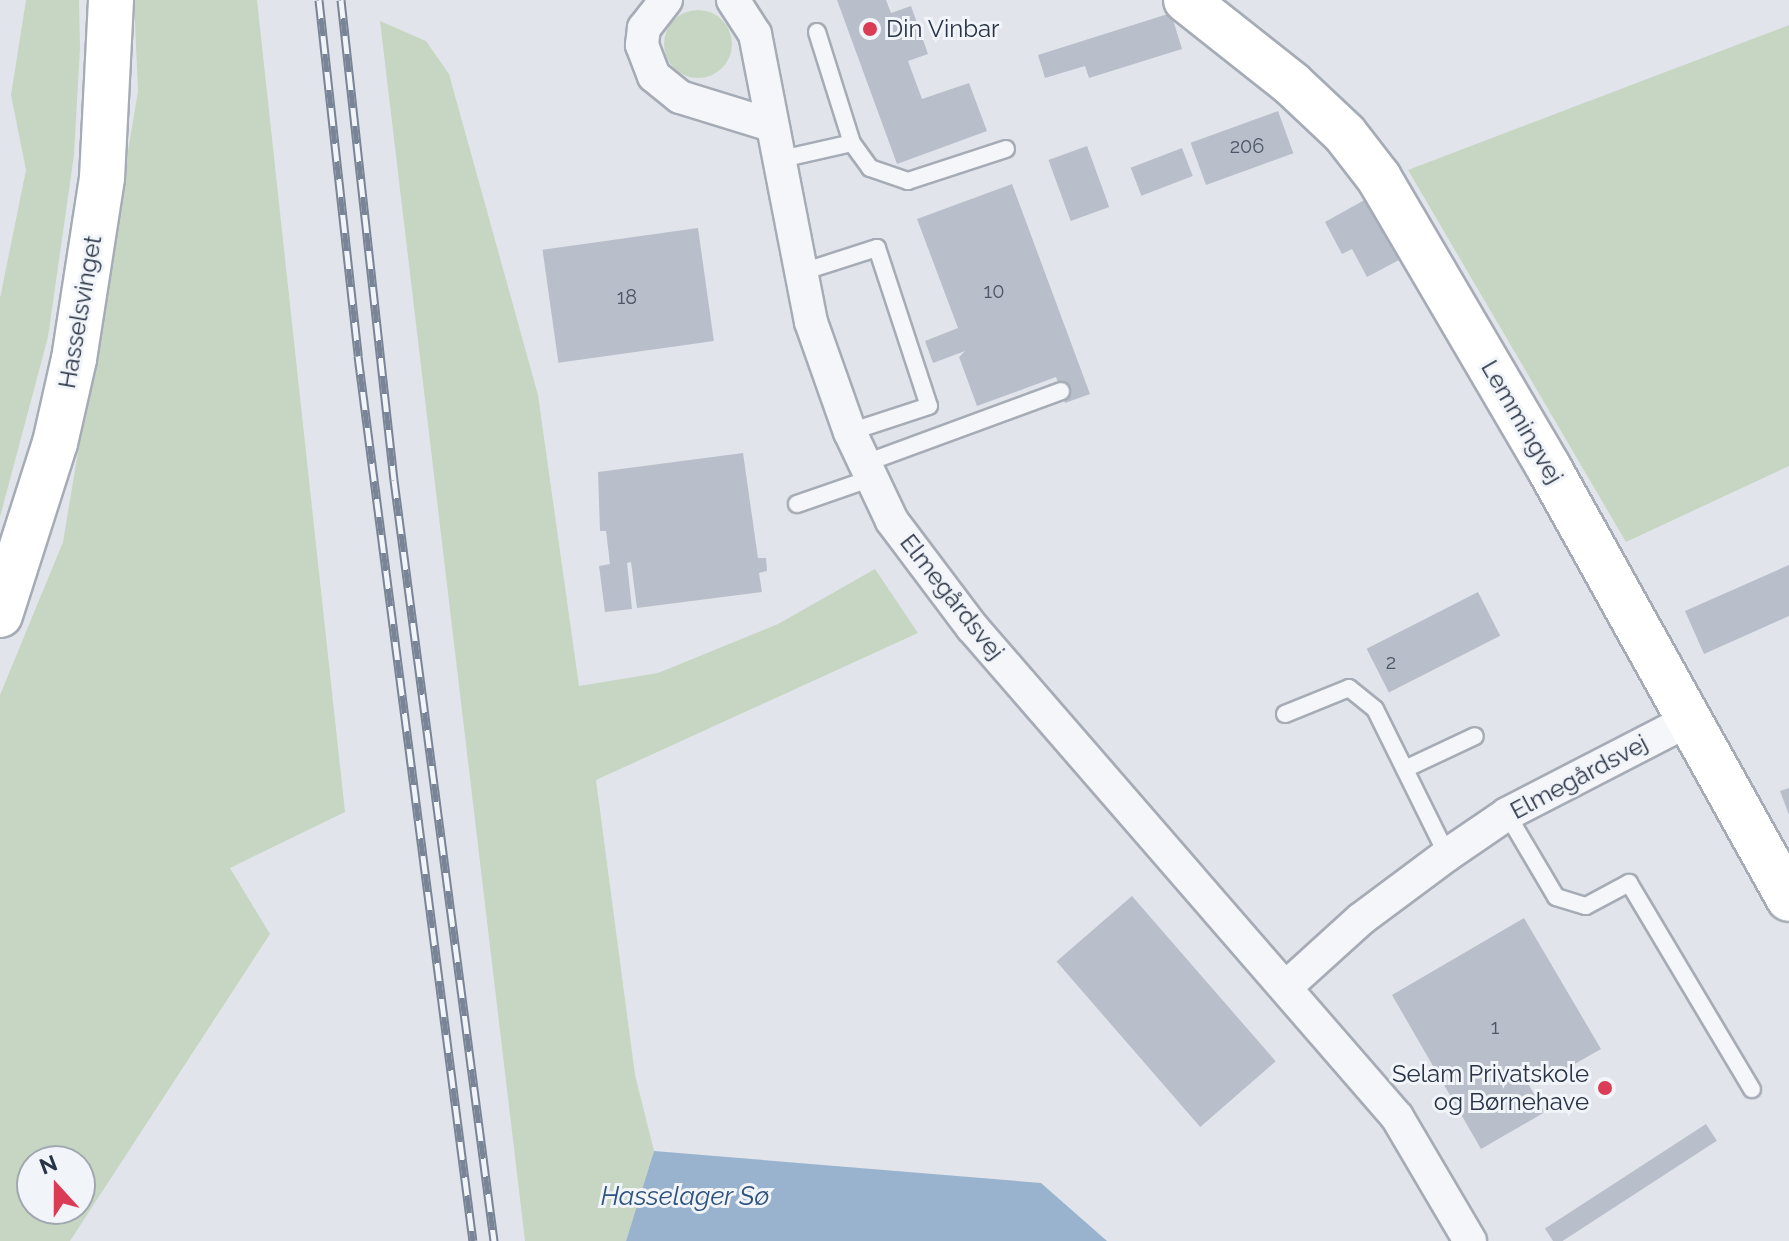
<!DOCTYPE html>
<meta charset="utf-8">
<style>
body{margin:0}
#map{position:relative;width:1789px;height:1241px;overflow:hidden;background:#e1e5eb;font-family:Raleway,sans-serif}
div>[style]{position:absolute}
.green>*{inset:0;background:#c7d6c2}
.round{border-radius:50%}
.water>*{inset:0;background:#99b3ce}
.building>*{inset:0;background:#b8beca;transform-origin:0 0}
.roads{filter:drop-shadow(2px 0 #a6acb6) drop-shadow(-2px 0 #a6acb6) drop-shadow(0 2px #a6acb6) drop-shadow(0 -2px #a6acb6)}
.lane>*{height:16px;margin:-8px;padding:0 8px;transform-origin:8px;border-radius:8px;background:#f5f6f9}
.street>*{height:32px;margin:-16px;padding:0 16px;transform-origin:16px;border-radius:16px;background:#f5f6f9}
.secondary>*{height:44px;margin:-22px;padding:0 22px;transform-origin:22px;border-radius:22px;background:#fff}
.rail>*{height:9px;margin-top:-4.5px;transform-origin:0;background:repeating-linear-gradient(90deg,#f1f4f8 0 18px,#798496 0 36px);box-sizing:border-box;border-block:2px solid #798496}
.dots>*{width:22px;height:22px;translate:-50% -50%;box-sizing:border-box;border:4px solid #f1f4f8;border-radius:50%}
span{translate:-50% -50%;white-space:nowrap;text-align:center;line-height:1.15;-webkit-text-stroke:6px #f1f4f8;paint-order:stroke}
.number-label{font-size:20px;color:#4c5666}
.number-label span{-webkit-text-stroke-width:0}
.poi-label{font-size:24px;color:#283345}
.left{translate:0 -50%;text-align:left}
.right{translate:-100% -50%;text-align:right}
.street-label{font-size:24px;color:#283345}
.water-label{font-size:26px;color:#2e527d;font-style:italic}
.north{position:absolute;left:16px;top:1145px;width:80px;height:80px;box-sizing:border-box;background:#f1f4f8;border:2px solid #a1a7b0;border-radius:50%;rotate:339deg;font-size:22px;font-weight:700;line-height:32px;text-align:center;color:#283345}
.north::after{content:'';display:block;margin:auto;width:28px;height:36px;background:#da3c56;clip-path:polygon(50% 0,100% 100%,50% 72%,0 100%)}
</style>
<div id="map">
<div class="green">
<div style="clip-path:polygon(26px 0,79px 0,80px 48px,74px 155px,48px 337px,0 517px,0 298px,26px 170px,11px 95px)"></div>
<div style="clip-path:polygon(evenodd,134px 0,257px 0,345px 812px,230px 868px,270px 934px,70px 1241px,0 1241px,0 695px,63px 542px,138px 91px,134px 0,32px 1161px,80px 1161px,80px 1209px,32px 1209px,32px 1161px)"></div>
<div class="round" style="left:664px;top:10px;width:68px;height:68px"></div>
<div style="clip-path:polygon(380px 21px,426px 41px,449px 74px,538px 395px,579px 686px,658px 673px,778px 624px,875px 569px,918px 633px,596px 780px,635px 1075px,654px 1151px,626px 1241px,525px 1241px)"></div>
<div style="clip-path:polygon(1789px 25px,1789px 466px,1626px 542px,1408px 170px)"></div>
</div>
<div class="water">
<div style="clip-path:polygon(654px 1151px,1041px 1183px,1107px 1241px,626px 1241px)"></div>
</div>
<div class="building">
<div style="clip-path:polygon(837px 0,886px 0,891px 13px,911px 6px,928px 54px,908px 61px,922px 99px,969px 83px,987px 131px,897px 164px)"></div>
<div style="clip-path:polygon(1171px 13px,1182px 49px,1089px 78px,1085px 66px,1045px 78px,1038px 55px)"></div>
<div style="left:1278px;top:111px;width:45px;height:93px;rotate:70deg"></div>
<div style="left:1087px;top:146px;width:65px;height:41px;rotate:70deg"></div>
<div style="left:1182px;top:148px;width:30px;height:55px;rotate:69deg"></div>
<div style="clip-path:polygon(1012px 184px,1090px 394px,1065px 403px,1056px 377px,977px 406px,959px 357px,965px 351px,933px 363px,925px 341px,958px 328px,917px 219px)"></div>
<div style="clip-path:polygon(1368px 198px,1401px 259px,1367px 277px,1352px 249px,1342px 254px,1325px 222px)"></div>
<div style="left:698px;top:228px;width:114px;height:157px;rotate:82deg"></div>
<div style="clip-path:polygon(743px 453px,758px 558px,766px 558px,767px 571px,759px 573px,762px 592px,637px 608px,631px 562px,627px 563px,632px 609px,605px 612px,599px 566px,610px 564px,606px 531px,600px 531px,598px 472px)"></div>
<div style="clip-path:polygon(1789px 565px,1789px 616px,1704px 654px,1685px 611px)"></div>
<div style="left:1478px;top:592px;width:49px;height:125px;rotate:63deg"></div>
<div style="clip-path:polygon(1789px 788px,1789px 815px,1780px 791px)"></div>
<div style="left:1132px;top:896px;width:219px;height:100px;rotate:49deg"></div>
<div style="clip-path:polygon(1524px 918px,1601px 1049px,1550px 1078px,1546px 1071px,1527px 1082px,1545px 1112px,1481px 1149px,1392px 995px)"></div>
<div style="left:1706px;top:1124px;width:20px;height:192px;rotate:57deg"></div>
</div>
<div class="roads">
<div class="lane">
<div style="left:817px;top:32px;width:116px;rotate:72.5deg"></div>
<div style="left:852px;top:143px;width:31px;rotate:54deg"></div>
<div style="left:870px;top:168px;width:40px;rotate:18.9deg"></div>
<div style="left:908px;top:181px;width:103px;rotate:-18.1deg"></div>
<div style="left:777px;top:160px;width:77px;rotate:-12.8deg"></div>
<div style="left:799px;top:273px;width:82px;rotate:-17.8deg"></div>
<div style="left:877px;top:248px;width:166px;rotate:71.8deg"></div>
<div style="left:929px;top:406px;width:83px;rotate:161.8deg"></div>
<div style="left:863px;top:464px;width:211px;rotate:-20.2deg"></div>
<div style="left:797px;top:504px;width:76px;rotate:-19.1deg"></div>
<div style="left:1285px;top:714px;width:69px;rotate:-22.1deg"></div>
<div style="left:1349px;top:688px;width:33px;rotate:39deg"></div>
<div style="left:1375px;top:709px;width:163px;rotate:63.7deg"></div>
<div style="left:1405px;top:769px;width:77px;rotate:-25.2deg"></div>
<div style="left:1507px;top:814px;width:96px;rotate:59.4deg"></div>
<div style="left:1556px;top:897px;width:31px;rotate:17deg"></div>
<div style="left:1586px;top:906px;width:49px;rotate:-28.1deg"></div>
<div style="left:1629px;top:883px;width:240px;rotate:59.2deg"></div>
</div>
<div class="street">
<div style="left:666px;top:0;width:36px;rotate:128deg"></div>
<div style="left:644px;top:28px;width:17px;rotate:97deg"></div>
<div style="left:642px;top:45px;width:33px;rotate:69deg"></div>
<div style="left:654px;top:76px;width:33px;rotate:39deg"></div>
<div style="left:680px;top:97px;width:95px;rotate:17.1deg"></div>
<div style="left:733px;top:0;width:40px;rotate:57.1deg"></div>
<div style="left:755px;top:34px;width:293px;rotate:79deg"></div>
<div style="left:811px;top:322px;width:117px;rotate:70.5deg"></div>
<div style="left:850px;top:432px;width:98px;rotate:64.7deg"></div>
<div style="left:892px;top:521px;width:133px;rotate:53deg"></div>
<div style="left:972px;top:627px;width:649px;rotate:49.06deg"></div>
<div style="left:1397px;top:1117px;width:144px;rotate:59.5deg"></div>
<div style="left:1286px;top:987px;width:101px;rotate:-42.2deg"></div>
<div style="left:1361px;top:919px;width:107px;rotate:-36.7deg"></div>
<div style="left:1447px;top:855px;width:73px;rotate:-34.3deg"></div>
<div style="left:1507px;top:814px;width:203px;rotate:-27.3deg"></div>
</div>
<div class="secondary">
<div style="left:1186px;top:0;width:135px;rotate:38.4deg"></div>
<div style="left:1292px;top:84px;width:73px;rotate:43.3deg"></div>
<div style="left:1345px;top:134px;width:56px;rotate:52.3deg"></div>
<div style="left:1379px;top:178px;width:336px;rotate:59.6deg"></div>
<div style="left:1549px;top:468px;width:493px;rotate:60.9deg"></div>
<div style="left:0;top:615px;width:181px;rotate:-72.3deg"></div>
<div style="left:55px;top:443px;width:86px;rotate:-77.3deg"></div>
<div style="left:74px;top:359px;width:183px;rotate:-81.2deg"></div>
<div style="left:102px;top:178px;width:178px;rotate:-87.1deg"></div>
</div>
</div>
<div class="rail">
<div style="left:319px;top:0;width:358px;rotate:83.7deg"></div>
<div style="left:358px;top:356px;width:892px;rotate:82.6deg"></div>
<div style="left:341px;top:0;width:483px;rotate:83.7deg"></div>
<div style="left:394px;top:480px;width:768px;rotate:82.51deg"></div>
</div>
<div class="dots">
<div style="left:870px;top:29px;background:#da3c56"></div>
<div style="left:1605px;top:1088px;background:#da3c56"></div>
</div>
<div class="number-label">
<span style="left:1247px;top:146px">206</span>
<span style="left:994px;top:291px">10</span>
<span style="left:627px;top:297px">18</span>
<span style="left:1391px;top:662px">2</span>
<span style="left:1495px;top:1027px">1</span>
</div>
<div class="poi-label">
<span class="left" style="left:886px;top:29px">Din Vinbar</span>
<span class="right" style="left:1589px;top:1088px">Selam Privatskole<br>og Børnehave</span>
</div>
<div class="street-label">
<span style="left:80px;top:312px;rotate:-80deg">Hasselsvinget</span>
<span style="left:1522px;top:422px;rotate:60deg">Lemmingvej</span>
<span style="left:952px;top:597px;rotate:52deg">Elmegårdsvej</span>
<span style="left:1579px;top:777px;rotate:-28deg">Elmegårdsvej</span>
</div>
<div class="water-label">
<span style="left:685px;top:1197px">Hasselager Sø</span>
</div>
<div class="north">N</div>
</div>
